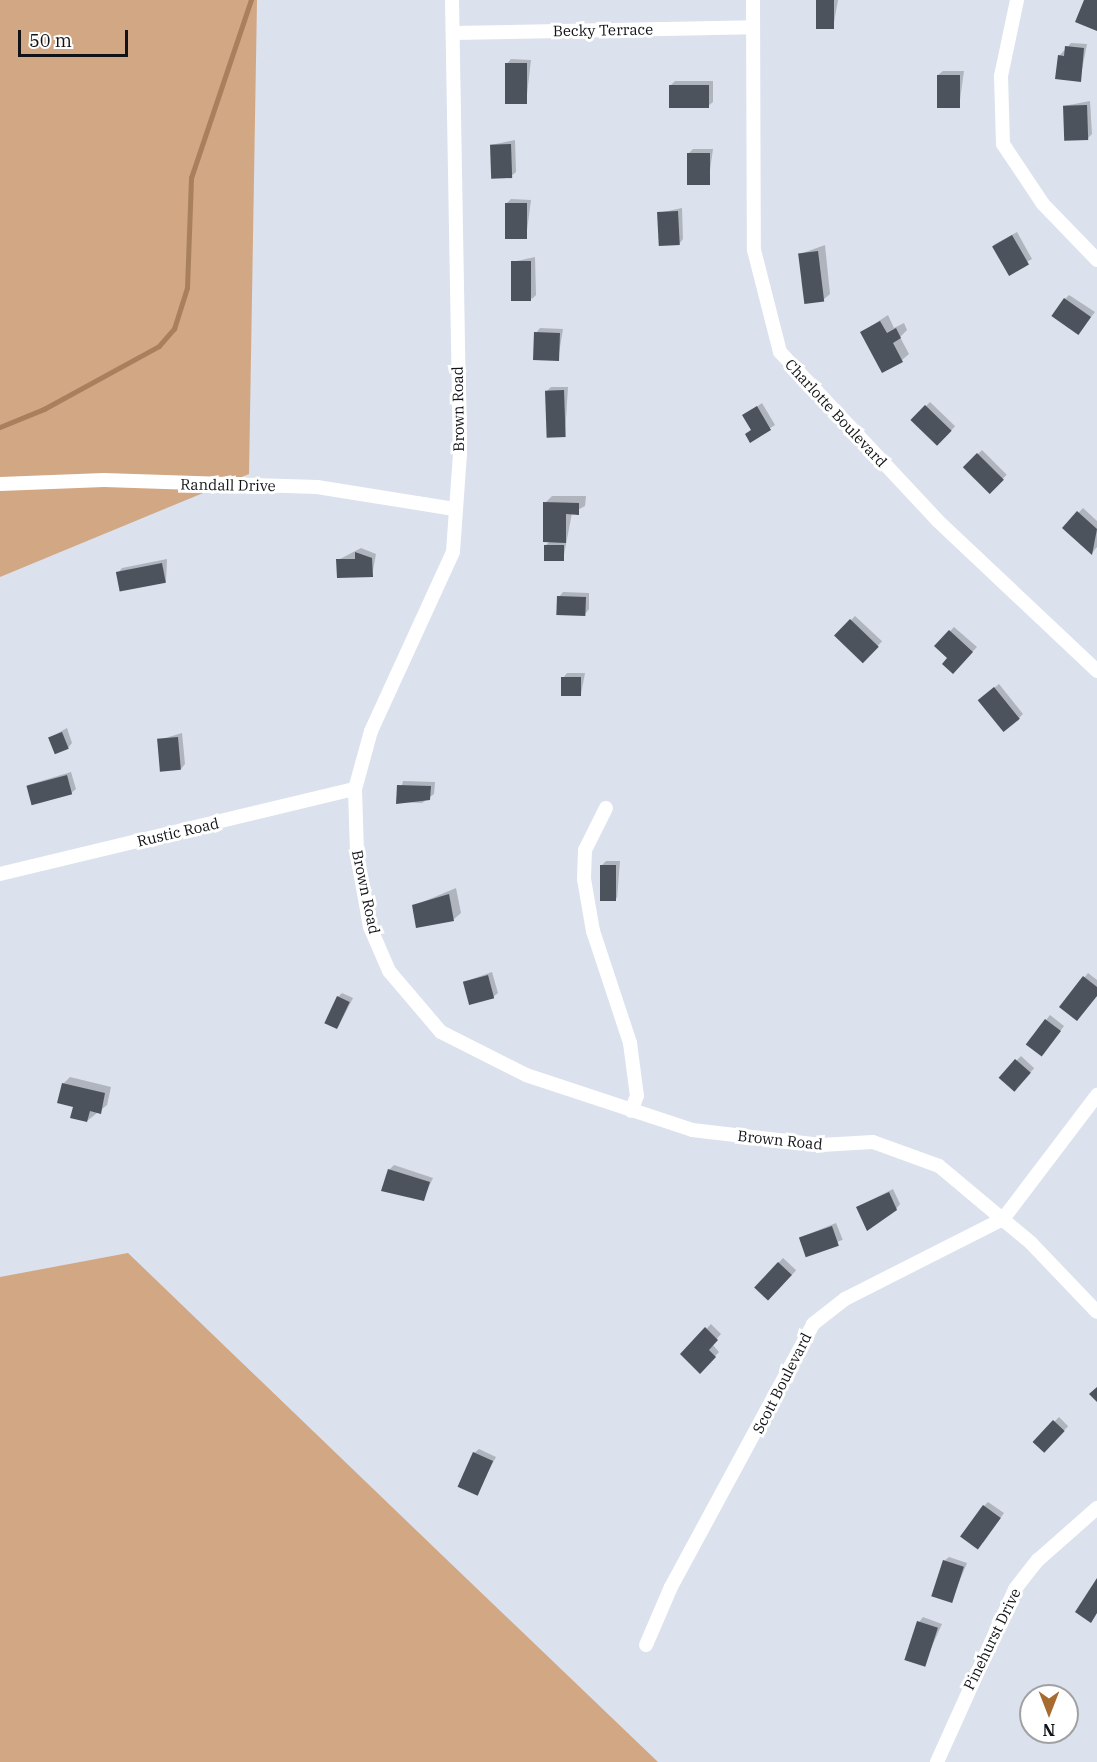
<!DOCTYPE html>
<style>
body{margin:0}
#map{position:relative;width:1097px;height:1762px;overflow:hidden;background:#dbe1ed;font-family:"IBM Plex Serif",serif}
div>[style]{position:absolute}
.forest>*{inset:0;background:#d2a783}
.shadow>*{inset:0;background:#0003;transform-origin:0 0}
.stream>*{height:4.5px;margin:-2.25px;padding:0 2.25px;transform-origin:2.25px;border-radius:2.25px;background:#a8805d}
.building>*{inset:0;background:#4d535d;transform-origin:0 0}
.minor>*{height:14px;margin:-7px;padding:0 7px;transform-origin:7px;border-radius:7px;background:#fff}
span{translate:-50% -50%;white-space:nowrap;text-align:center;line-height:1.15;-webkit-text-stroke:6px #fff;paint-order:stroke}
.street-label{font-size:15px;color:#111317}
.north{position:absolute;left:1019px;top:1684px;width:60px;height:60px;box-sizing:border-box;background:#fff;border:2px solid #a0a1a2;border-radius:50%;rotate:180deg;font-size:16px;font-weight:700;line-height:24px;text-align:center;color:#111317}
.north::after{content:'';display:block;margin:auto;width:21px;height:27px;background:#a86b2f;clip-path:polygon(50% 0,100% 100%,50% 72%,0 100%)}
.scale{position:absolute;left:18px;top:30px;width:110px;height:27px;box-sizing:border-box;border:3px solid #111317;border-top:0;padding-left:8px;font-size:18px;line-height:21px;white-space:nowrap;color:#111317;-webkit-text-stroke:4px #fff;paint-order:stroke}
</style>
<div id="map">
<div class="forest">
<div style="clip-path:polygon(0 0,257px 0,249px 474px,0 577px)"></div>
<div style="clip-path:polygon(128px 1253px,444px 1557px,658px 1762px,0 1762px,0 1277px)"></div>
</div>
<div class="shadow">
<div style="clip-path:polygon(817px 0,838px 0,833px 28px)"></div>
<div style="clip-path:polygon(1071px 43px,1087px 44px,1080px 80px,1059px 56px)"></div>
<div style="clip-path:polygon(511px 59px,531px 60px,526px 103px,507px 64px)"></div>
<div style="clip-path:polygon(943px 71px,964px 71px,959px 107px,938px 75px)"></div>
<div style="clip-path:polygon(675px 81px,713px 81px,713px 102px,708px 106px,670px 86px)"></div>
<div style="clip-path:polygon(1090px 101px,1092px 134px,1088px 138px,1064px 106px)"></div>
<div style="clip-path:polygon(515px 140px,516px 172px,511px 176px,491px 145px)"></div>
<div style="clip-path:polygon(693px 149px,713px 149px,708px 184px,689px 153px)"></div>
<div style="clip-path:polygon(511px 199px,531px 200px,526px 238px,507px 203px)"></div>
<div style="clip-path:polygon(682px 208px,683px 239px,679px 244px,659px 213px)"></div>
<div style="left:1017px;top:232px;width:31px;height:27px;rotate:61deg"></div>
<div style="clip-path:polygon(825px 245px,830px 294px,823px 300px,800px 254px)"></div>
<div style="clip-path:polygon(535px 257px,536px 295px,532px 299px,512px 262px)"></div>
<div style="clip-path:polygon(1069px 295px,1095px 312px,1079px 333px,1065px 299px)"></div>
<div style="clip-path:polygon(888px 315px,894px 328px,904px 323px,907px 330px,900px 337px,909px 354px,902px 360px,862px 332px)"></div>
<div style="clip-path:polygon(540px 328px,563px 329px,558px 359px,536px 333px)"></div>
<div style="clip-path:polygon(551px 387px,568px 387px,565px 435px,546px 392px)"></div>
<div style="left:930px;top:402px;width:35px;height:24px;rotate:44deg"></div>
<div style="clip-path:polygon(762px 403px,775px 425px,750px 441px,752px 429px,744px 416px)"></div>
<div style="left:982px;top:450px;width:35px;height:24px;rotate:45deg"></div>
<div style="clip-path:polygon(552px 496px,586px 496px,585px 506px,572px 513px,563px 560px,545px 546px,550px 541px,545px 503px)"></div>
<div style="clip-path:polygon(1083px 508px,1097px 521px,1097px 547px,1092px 553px,1064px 528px)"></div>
<div style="clip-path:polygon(361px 548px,376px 554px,372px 576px,338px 560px)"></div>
<div style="clip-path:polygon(167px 559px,166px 582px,118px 573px,122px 568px)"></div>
<div style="clip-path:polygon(563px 592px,589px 593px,589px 609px,585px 614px,559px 597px)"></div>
<div style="left:855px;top:616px;width:37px;height:28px;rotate:43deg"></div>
<div style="clip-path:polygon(954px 627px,977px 647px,953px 672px,949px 658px,936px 646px)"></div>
<div style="clip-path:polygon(567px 673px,585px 673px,581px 694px,563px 678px)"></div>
<div style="clip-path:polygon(999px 684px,1023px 714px,1019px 718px,984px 696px)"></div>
<div style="clip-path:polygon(67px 728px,72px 743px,68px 748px,49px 738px)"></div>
<div style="clip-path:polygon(182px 733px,185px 764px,181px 769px,159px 740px)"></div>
<div style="clip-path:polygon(71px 772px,76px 789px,71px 793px,28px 785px)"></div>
<div style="clip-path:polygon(403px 781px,435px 782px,434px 794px,422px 803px,398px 802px)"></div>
<div style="clip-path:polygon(606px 861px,620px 861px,617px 899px,601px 866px)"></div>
<div style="clip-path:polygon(456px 888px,461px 913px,454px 919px,413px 906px)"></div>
<div style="clip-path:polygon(492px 972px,498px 993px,493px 997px,464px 982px)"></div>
<div style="clip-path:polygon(1088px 973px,1097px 980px,1097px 995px,1084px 978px)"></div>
<div style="clip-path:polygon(342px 993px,353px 998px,338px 1027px,338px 997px)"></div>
<div style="clip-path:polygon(1050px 1015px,1064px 1026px,1045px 1051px,1046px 1020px)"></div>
<div style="left:1021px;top:1056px;width:18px;height:30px;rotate:43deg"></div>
<div style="clip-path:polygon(70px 1077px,111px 1087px,107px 1105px,87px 1121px,63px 1084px)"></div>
<div style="clip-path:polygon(394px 1165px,433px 1178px,423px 1199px,389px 1170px)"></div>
<div style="clip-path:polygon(893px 1189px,900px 1204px,896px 1209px,857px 1207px)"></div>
<div style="left:836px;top:1223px;width:18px;height:38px;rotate:68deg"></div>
<div style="left:783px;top:1258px;width:18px;height:40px;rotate:43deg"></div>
<div style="clip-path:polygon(711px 1324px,721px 1334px,712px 1344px,719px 1352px,700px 1372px,682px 1354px)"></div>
<div style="left:1059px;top:1417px;width:13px;height:35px;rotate:45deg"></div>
<div style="clip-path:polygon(479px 1449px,496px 1457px,476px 1494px,474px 1453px)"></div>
<div style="clip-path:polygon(988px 1502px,1004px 1513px,983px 1543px,984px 1506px)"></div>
<div style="clip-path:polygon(949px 1557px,967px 1563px,951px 1601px,944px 1561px)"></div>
<div style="clip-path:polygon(923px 1617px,942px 1624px,923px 1666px,919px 1622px)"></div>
</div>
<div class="stream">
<div style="left:0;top:427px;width:48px;rotate:-22.2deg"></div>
<div style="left:44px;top:409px;width:131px;rotate:-28.7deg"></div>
<div style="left:159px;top:346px;width:23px;rotate:-49deg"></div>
<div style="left:174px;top:329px;width:43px;rotate:-72.4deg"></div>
<div style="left:187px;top:288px;width:110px;rotate:-87.9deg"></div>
<div style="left:191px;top:178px;width:188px;rotate:-71.4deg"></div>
</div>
<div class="building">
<div style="left:816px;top:0;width:18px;height:29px"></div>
<div style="clip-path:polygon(1084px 0,1097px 0,1097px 31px,1075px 22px)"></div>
<div style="clip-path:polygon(1065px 46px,1084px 48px,1081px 82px,1055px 79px,1058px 55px,1064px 56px)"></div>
<div style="left:505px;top:63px;width:22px;height:41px"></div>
<div style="left:937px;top:75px;width:23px;height:33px"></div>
<div style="left:669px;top:85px;width:40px;height:23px"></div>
<div style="left:1087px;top:105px;width:35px;height:24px;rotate:88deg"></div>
<div style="left:511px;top:144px;width:34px;height:21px;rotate:88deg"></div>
<div style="left:687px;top:153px;width:23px;height:32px"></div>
<div style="left:505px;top:203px;width:22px;height:36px"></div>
<div style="left:678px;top:211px;width:34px;height:21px;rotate:87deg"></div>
<div style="left:1012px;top:235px;width:34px;height:23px;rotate:60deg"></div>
<div style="left:818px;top:251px;width:51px;height:20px;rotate:83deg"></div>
<div style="left:511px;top:261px;width:20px;height:40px"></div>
<div style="left:1064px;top:298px;width:33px;height:22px;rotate:35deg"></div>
<div style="clip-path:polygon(880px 321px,887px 333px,896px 328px,901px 338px,893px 343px,903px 362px,882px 373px,860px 332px)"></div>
<div style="left:534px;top:332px;width:26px;height:28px;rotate:2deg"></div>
<div style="left:564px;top:390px;width:47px;height:19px;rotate:88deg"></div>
<div style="left:925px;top:405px;width:37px;height:21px;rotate:44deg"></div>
<div style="clip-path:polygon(757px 406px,771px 430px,750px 443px,745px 434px,751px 430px,742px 415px)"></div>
<div style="left:977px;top:453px;width:38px;height:20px;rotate:45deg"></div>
<div style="clip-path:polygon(543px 502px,579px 503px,579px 515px,566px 514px,566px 543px,543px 542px)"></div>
<div style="clip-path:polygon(1077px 511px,1097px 529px,1092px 555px,1062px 528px)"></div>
<div style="left:544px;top:545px;width:20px;height:16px"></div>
<div style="clip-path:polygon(355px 552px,372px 558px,373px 577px,337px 578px,336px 559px,355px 559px)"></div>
<div style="left:162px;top:563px;width:20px;height:47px;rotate:79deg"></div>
<div style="left:557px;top:596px;width:29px;height:19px;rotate:2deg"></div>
<div style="left:850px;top:619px;width:40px;height:23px;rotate:44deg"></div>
<div style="clip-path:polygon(949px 630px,973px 652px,953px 674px,942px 664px,947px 658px,934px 646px)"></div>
<div style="left:561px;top:677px;width:20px;height:19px"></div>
<div style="left:994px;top:687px;width:41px;height:21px;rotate:51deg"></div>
<div style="left:62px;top:732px;width:18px;height:15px;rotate:68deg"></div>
<div style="left:178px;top:737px;width:33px;height:21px;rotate:85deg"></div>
<div style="left:67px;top:775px;width:20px;height:42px;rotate:75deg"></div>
<div style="clip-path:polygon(397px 785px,431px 786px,430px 800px,396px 804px)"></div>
<div style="left:600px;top:865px;width:16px;height:36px"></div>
<div style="clip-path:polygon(449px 894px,454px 921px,416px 928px,412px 905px)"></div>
<div style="left:488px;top:975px;width:24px;height:26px;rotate:75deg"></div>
<div style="clip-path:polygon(1083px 976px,1097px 987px,1097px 996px,1077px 1021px,1059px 1007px)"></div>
<div style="left:337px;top:996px;width:14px;height:30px;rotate:25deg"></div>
<div style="left:1045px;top:1019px;width:20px;height:32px;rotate:37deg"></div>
<div style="left:1015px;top:1059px;width:21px;height:25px;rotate:41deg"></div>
<div style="clip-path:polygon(62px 1083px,105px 1093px,101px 1114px,90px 1111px,87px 1122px,70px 1118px,73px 1107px,57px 1103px)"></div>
<div style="clip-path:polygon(388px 1169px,430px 1182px,424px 1201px,381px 1191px)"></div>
<div style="clip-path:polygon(889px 1192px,897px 1210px,867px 1231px,856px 1207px)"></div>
<div style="left:832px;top:1226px;width:21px;height:35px;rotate:71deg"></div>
<div style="left:778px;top:1262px;width:19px;height:35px;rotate:43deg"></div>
<div style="clip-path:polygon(705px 1327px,718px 1340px,709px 1350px,716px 1357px,700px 1374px,680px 1354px)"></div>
<div style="clip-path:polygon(1097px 1387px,1097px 1402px,1089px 1394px)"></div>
<div style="left:1053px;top:1420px;width:16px;height:30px;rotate:43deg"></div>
<div style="left:473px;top:1452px;width:22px;height:38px;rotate:24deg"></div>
<div style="left:983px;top:1505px;width:22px;height:39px;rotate:36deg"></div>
<div style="left:943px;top:1560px;width:22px;height:38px;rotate:18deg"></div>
<div style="clip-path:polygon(1097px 1578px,1097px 1613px,1091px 1623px,1075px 1612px)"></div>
<div style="left:917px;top:1621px;width:22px;height:41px;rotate:18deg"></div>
</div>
<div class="minor">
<div style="left:452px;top:0;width:454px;rotate:89deg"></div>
<div style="left:460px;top:454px;width:98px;rotate:94.1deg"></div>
<div style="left:453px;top:552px;width:197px;rotate:114.6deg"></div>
<div style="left:371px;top:731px;width:60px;rotate:105.4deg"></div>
<div style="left:355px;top:789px;width:65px;rotate:88.2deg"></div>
<div style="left:357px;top:854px;width:74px;rotate:79.9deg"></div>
<div style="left:370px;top:927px;width:48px;rotate:66.6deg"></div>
<div style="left:389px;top:971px;width:80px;rotate:49.6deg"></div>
<div style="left:441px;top:1032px;width:95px;rotate:26.8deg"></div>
<div style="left:526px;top:1075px;width:175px;rotate:18.3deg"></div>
<div style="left:692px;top:1130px;width:130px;rotate:6.6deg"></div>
<div style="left:821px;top:1145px;width:52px;rotate:-3.3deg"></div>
<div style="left:873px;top:1142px;width:70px;rotate:20deg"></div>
<div style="left:939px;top:1166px;width:120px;rotate:39.9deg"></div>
<div style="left:1031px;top:1243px;width:95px;rotate:46.3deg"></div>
<div style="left:753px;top:0;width:250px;rotate:89.8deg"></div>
<div style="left:754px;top:250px;width:105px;rotate:75.7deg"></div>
<div style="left:780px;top:352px;width:231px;rotate:46.9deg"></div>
<div style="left:938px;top:521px;width:219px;rotate:43.3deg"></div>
<div style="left:1017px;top:0;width:78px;rotate:101.9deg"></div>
<div style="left:1001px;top:76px;width:68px;rotate:88.3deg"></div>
<div style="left:1003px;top:144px;width:72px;rotate:56.3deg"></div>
<div style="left:1043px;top:204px;width:78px;rotate:46deg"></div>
<div style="left:453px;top:33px;width:300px;rotate:-1.1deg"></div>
<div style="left:0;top:484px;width:104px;rotate:-2.2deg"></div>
<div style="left:104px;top:480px;width:213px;rotate:1.9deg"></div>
<div style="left:317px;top:487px;width:139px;rotate:9.1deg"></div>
<div style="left:606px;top:808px;width:47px;rotate:116.6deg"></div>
<div style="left:585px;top:850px;width:29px;rotate:92deg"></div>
<div style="left:584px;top:879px;width:53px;rotate:80.2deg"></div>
<div style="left:593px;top:931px;width:118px;rotate:71.7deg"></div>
<div style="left:630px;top:1043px;width:53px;rotate:82.5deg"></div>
<div style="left:637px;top:1096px;width:16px;rotate:112deg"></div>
<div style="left:0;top:874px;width:365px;rotate:-13.5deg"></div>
<div style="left:646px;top:1645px;width:63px;rotate:-66.7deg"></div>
<div style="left:671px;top:1587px;width:299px;rotate:-61.6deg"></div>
<div style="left:813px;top:1324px;width:41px;rotate:-38deg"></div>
<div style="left:845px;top:1299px;width:177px;rotate:-26.9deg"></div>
<div style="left:1003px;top:1219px;width:156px;rotate:-52.8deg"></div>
<div style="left:937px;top:1762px;width:190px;rotate:-65.7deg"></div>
<div style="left:1015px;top:1589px;width:37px;rotate:-52deg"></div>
<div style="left:1038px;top:1560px;width:79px;rotate:-41.4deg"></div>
</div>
<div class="street-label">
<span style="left:603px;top:30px;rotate:-1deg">Becky Terrace</span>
<span style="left:458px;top:409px;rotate:-91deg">Brown Road</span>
<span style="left:836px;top:413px;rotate:47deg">Charlotte Boulevard</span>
<span style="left:228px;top:485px;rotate:1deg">Randall Drive</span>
<span style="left:178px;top:832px;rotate:-13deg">Rustic Road</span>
<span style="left:366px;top:892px;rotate:78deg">Brown Road</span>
<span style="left:780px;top:1140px;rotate:6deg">Brown Road</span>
<span style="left:782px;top:1383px;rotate:-63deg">Scott Boulevard</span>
<span style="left:992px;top:1639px;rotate:-64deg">Pinehurst Drive</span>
</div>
<div class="north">N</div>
<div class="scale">50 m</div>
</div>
